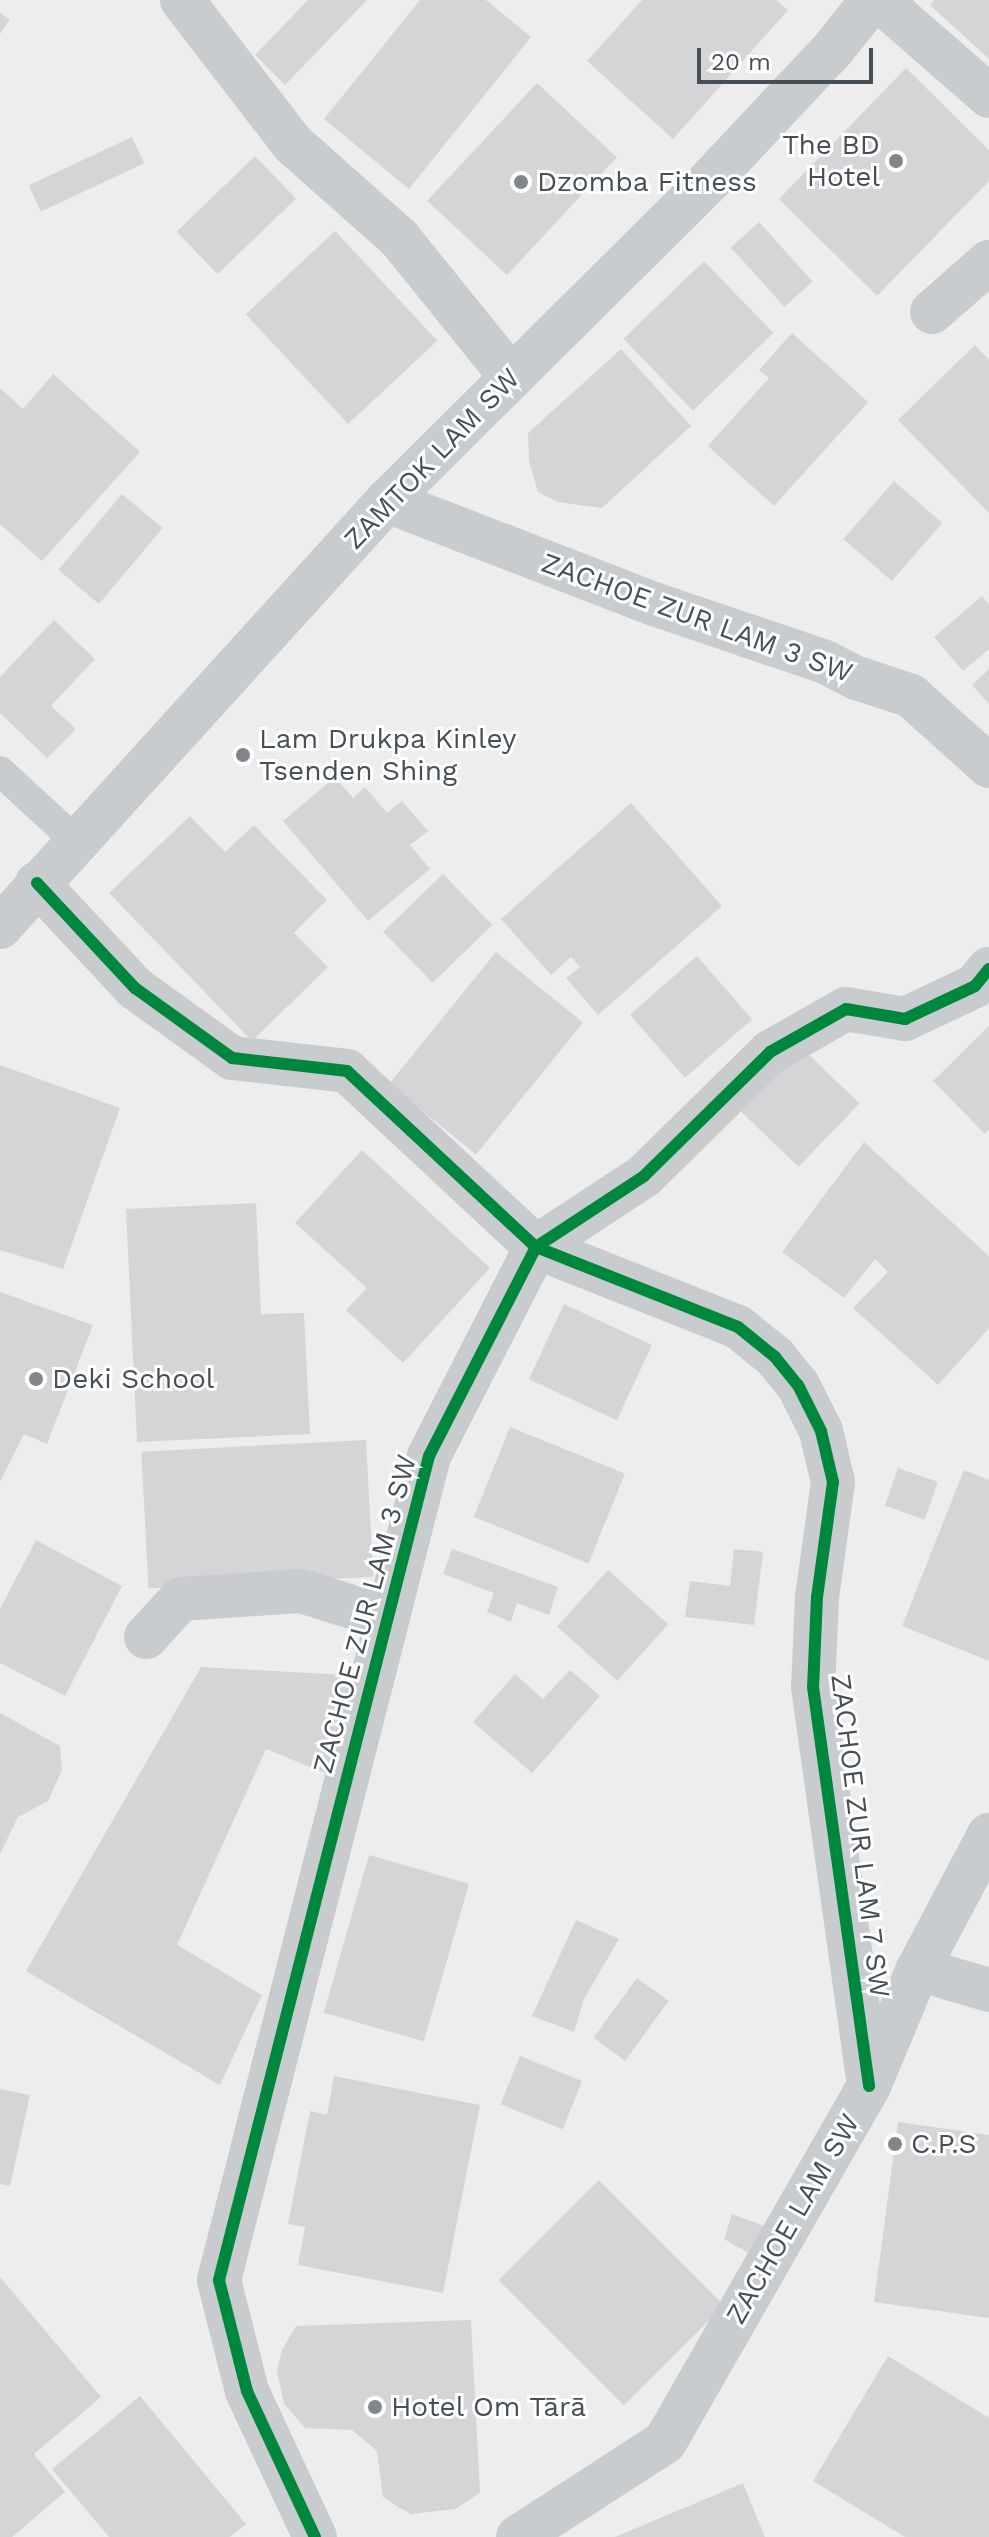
<!DOCTYPE html>
<meta charset="utf-8">
<style>
body{margin:0}
#map{position:relative;width:989px;height:2537px;overflow:hidden;background:#eeeded;font-family:"Work Sans",sans-serif}
div>[style]{position:absolute}
.building>*{inset:0;background:#d5d5d7;transform-origin:0 0}
.service>*{height:30px;margin:-15px;padding:0 15px;transform-origin:15px;border-radius:15px;background:#c9ccce}
.minor>*{height:44px;margin:-22px;padding:0 22px;transform-origin:22px;border-radius:22px;background:#c9ccce}
.tertiary>*{height:44px;margin:-22px;padding:0 22px;transform-origin:22px;border-radius:22px;background:#c9ccce}
.cycleway>*{height:12px;margin:-6px;padding:0 6px;transform-origin:6px;border-radius:6px;background:#00873e}
.dots>*{width:22px;height:22px;translate:-50% -50%;box-sizing:border-box;border:4px solid #fff;border-radius:50%}
span{translate:-50% -50%;white-space:nowrap;text-align:center;line-height:1.15;-webkit-text-stroke:6px #fff;paint-order:stroke}
.poi-label{font-size:28px;color:#464f58}
.right{translate:-100% -50%;text-align:right}
.left{translate:0 -50%;text-align:left}
.street-label{font-size:28px;color:#464f58}
.scale{position:absolute;left:697px;top:48px;width:176px;height:36px;box-sizing:border-box;border:4px solid #464f58;border-top:0;padding-left:10px;font-size:24px;line-height:28px;white-space:nowrap;color:#464f58;-webkit-text-stroke:6px #fff;paint-order:stroke}
</style>
<div id="map">
<div class="building">
<div style="clip-path:polygon(308px 0,367px 0,285px 85px,255px 55px)"></div>
<div style="clip-path:polygon(420px 0,486px 0,531px 37px,409px 189px,324px 119px)"></div>
<div style="clip-path:polygon(642px 0,776px 0,788px 10px,673px 139px,587px 61px)"></div>
<div style="clip-path:polygon(935px 0,989px 0,989px 59px,930px 5px)"></div>
<div style="clip-path:polygon(0 13px,10px 20px,0 34px)"></div>
<div style="clip-path:polygon(906px 68px,989px 150px,989px 181px,877px 296px,779px 199px)"></div>
<div style="left:537px;top:83px;width:109px;height:161px;rotate:43deg"></div>
<div style="left:132px;top:137px;width:29px;height:114px;rotate:65deg"></div>
<div style="left:255px;top:156px;width:59px;height:109px;rotate:46deg"></div>
<div style="left:759px;top:222px;width:80px;height:38px;rotate:48deg"></div>
<div style="left:335px;top:231px;width:150px;height:122px;rotate:47deg"></div>
<div style="left:704px;top:261px;width:100px;height:112px;rotate:46deg"></div>
<div style="clip-path:polygon(792px 333px,868px 402px,774px 506px,708px 446px,769px 378px,759px 370px)"></div>
<div style="clip-path:polygon(975px 345px,989px 360px,989px 513px,898px 420px)"></div>
<div style="clip-path:polygon(621px 349px,691px 426px,602px 508px,558px 502px,538px 492px,529px 461px,528px 433px)"></div>
<div style="clip-path:polygon(53px 374px,140px 452px,42px 561px,0 524px,0 388px,23px 409px)"></div>
<div style="left:894px;top:481px;width:64px;height:77px;rotate:41deg"></div>
<div style="left:122px;top:494px;width:53px;height:99px;rotate:40deg"></div>
<div style="clip-path:polygon(982px 596px,989px 604px,989px 649px,963px 671px,934px 637px)"></div>
<div style="clip-path:polygon(54px 620px,95px 659px,51px 706px,76px 729px,47px 758px,0 713px,0 677px)"></div>
<div style="clip-path:polygon(989px 669px,989px 704px,972px 685px)"></div>
<div style="clip-path:polygon(335px 777px,353px 798px,365px 787px,387px 813px,402px 801px,428px 831px,410px 845px,430px 869px,368px 921px,283px 821px)"></div>
<div style="clip-path:polygon(631px 803px,722px 906px,598px 1015px,566px 978px,580px 967px,571px 957px,551px 975px,501px 919px)"></div>
<div style="clip-path:polygon(190px 816px,225px 852px,254px 825px,327px 900px,294px 933px,328px 967px,252px 1041px,109px 893px)"></div>
<div style="left:443px;top:874px;width:71px;height:83px;rotate:46deg"></div>
<div style="left:496px;top:952px;width:112px;height:170px;rotate:39deg"></div>
<div style="left:697px;top:956px;width:84px;height:89px;rotate:49deg"></div>
<div style="clip-path:polygon(989px 1026px,989px 1130px,985px 1134px,933px 1081px)"></div>
<div style="left:802px;top:1048px;width:80px;height:88px;rotate:44deg"></div>
<div style="clip-path:polygon(0 1065px,120px 1108px,63px 1269px,0 1250px)"></div>
<div style="clip-path:polygon(864px 1142px,989px 1256px,989px 1328px,938px 1385px,853px 1308px,888px 1272px,875px 1259px,844px 1298px,782px 1252px)"></div>
<div style="clip-path:polygon(362px 1150px,490px 1268px,403px 1363px,346px 1310px,367px 1288px,295px 1223px)"></div>
<div style="clip-path:polygon(256px 1203px,261px 1314px,304px 1313px,310px 1434px,137px 1442px,126px 1209px)"></div>
<div style="clip-path:polygon(0 1292px,93px 1325px,47px 1444px,24px 1434px,0 1482px)"></div>
<div style="left:564px;top:1304px;width:97px;height:83px;rotate:25deg"></div>
<div style="left:510px;top:1427px;width:124px;height:97px;rotate:22deg"></div>
<div style="left:366px;top:1440px;width:137px;height:225px;rotate:87deg"></div>
<div style="left:898px;top:1468px;width:42px;height:40px;rotate:19deg"></div>
<div style="clip-path:polygon(964px 1470px,989px 1480px,989px 1661px,902px 1626px)"></div>
<div style="clip-path:polygon(36px 1540px,122px 1586px,65px 1696px,0 1663px,0 1609px)"></div>
<div style="clip-path:polygon(452px 1549px,558px 1587px,549px 1615px,517px 1603px,511px 1622px,487px 1612px,494px 1593px,443px 1574px)"></div>
<div style="clip-path:polygon(734px 1549px,763px 1552px,754px 1625px,685px 1617px,690px 1581px,730px 1586px)"></div>
<div style="left:608px;top:1570px;width:81px;height:76px;rotate:42deg"></div>
<div style="clip-path:polygon(201px 1667px,365px 1676px,332px 1776px,266px 1749px,177px 1945px,262px 1995px,220px 2085px,26px 1971px)"></div>
<div style="clip-path:polygon(570px 1670px,600px 1696px,532px 1773px,473px 1722px,515px 1674px,543px 1699px)"></div>
<div style="clip-path:polygon(0 1713px,60px 1746px,62px 1770px,48px 1801px,18px 1817px,0 1854px)"></div>
<div style="left:369px;top:1855px;width:104px;height:164px;rotate:16deg"></div>
<div style="clip-path:polygon(576px 1920px,619px 1939px,584px 1999px,574px 2032px,532px 2016px)"></div>
<div style="left:637px;top:1978px;width:39px;height:74px;rotate:36deg"></div>
<div style="left:520px;top:2056px;width:67px;height:52px;rotate:22deg"></div>
<div style="clip-path:polygon(334px 2076px,480px 2105px,443px 2293px,298px 2265px,305px 2227px,288px 2224px,310px 2111px,327px 2115px)"></div>
<div style="clip-path:polygon(0 2089px,30px 2095px,10px 2186px,0 2184px)"></div>
<div style="clip-path:polygon(898px 2122px,989px 2135px,989px 2318px,874px 2302px)"></div>
<div style="left:599px;top:2180px;width:177px;height:142px;rotate:45deg"></div>
<div style="clip-path:polygon(732px 2214px,773px 2229px,759px 2259px,724px 2239px)"></div>
<div style="clip-path:polygon(0 2277px,101px 2397px,34px 2454px,65px 2492px,12px 2537px,0 2537px)"></div>
<div style="clip-path:polygon(471px 2320px,480px 2493px,455px 2509px,411px 2514px,398px 2507px,383px 2497px,377px 2451px,352px 2430px,305px 2428px,284px 2404px,277px 2371px,282px 2350px,296px 2326px)"></div>
<div style="clip-path:polygon(888px 2356px,989px 2418px,989px 2537px,905px 2537px,813px 2481px)"></div>
<div style="clip-path:polygon(140px 2396px,246px 2524px,230px 2537px,109px 2537px,52px 2469px)"></div>
<div style="clip-path:polygon(743px 2483px,765px 2537px,615px 2537px,715px 2495px)"></div>
</div>
<div class="service">
<div style="left:0;top:771px;width:106px;rotate:42.7deg"></div>
</div>
<div class="minor">
<div style="left:182px;top:0;width:182px;rotate:52.4deg"></div>
<div style="left:293px;top:144px;width:142px;rotate:41.6deg"></div>
<div style="left:399px;top:238px;width:179px;rotate:51.1deg"></div>
<div style="left:879px;top:0;width:146px;rotate:41.1deg"></div>
<div style="left:932px;top:312px;width:76px;rotate:-41.3deg"></div>
<div style="left:387px;top:501px;width:286px;rotate:21.1deg"></div>
<div style="left:654px;top:604px;width:181px;rotate:18.7deg"></div>
<div style="left:825px;top:662px;width:36px;rotate:27deg"></div>
<div style="left:857px;top:678px;width:57px;rotate:18.4deg"></div>
<div style="left:911px;top:696px;width:105px;rotate:41.9deg"></div>
<div style="left:37px;top:883px;width:144px;rotate:47deg"></div>
<div style="left:135px;top:988px;width:120px;rotate:35.8deg"></div>
<div style="left:232px;top:1058px;width:116px;rotate:6.4deg"></div>
<div style="left:347px;top:1071px;width:258px;rotate:43deg"></div>
<div style="left:536px;top:1247px;width:217px;rotate:21.6deg"></div>
<div style="left:738px;top:1327px;width:48px;rotate:39deg"></div>
<div style="left:775px;top:1357px;width:36px;rotate:51deg"></div>
<div style="left:798px;top:1385px;width:51px;rotate:63.4deg"></div>
<div style="left:821px;top:1431px;width:52px;rotate:76.8deg"></div>
<div style="left:833px;top:1482px;width:116px;rotate:97.9deg"></div>
<div style="left:817px;top:1597px;width:90px;rotate:92.5deg"></div>
<div style="left:813px;top:1687px;width:403px;rotate:82deg"></div>
<div style="left:146px;top:1637px;width:52px;rotate:-47.4deg"></div>
<div style="left:181px;top:1599px;width:120px;rotate:-3.8deg"></div>
<div style="left:301px;top:1591px;width:90px;rotate:17.4deg"></div>
<div style="left:918px;top:1969px;width:74px;rotate:16.5deg"></div>
<div style="left:315px;top:2537px;width:161px;rotate:-115deg"></div>
<div style="left:247px;top:2391px;width:114px;rotate:-104.2deg"></div>
<div style="left:219px;top:2280px;width:850px;rotate:-75.7deg"></div>
<div style="left:429px;top:1456px;width:235px;rotate:-62.9deg"></div>
<div style="left:536px;top:1247px;width:129px;rotate:-33.3deg"></div>
<div style="left:644px;top:1176px;width:177px;rotate:-44.5deg"></div>
<div style="left:770px;top:1052px;width:87px;rotate:-29.5deg"></div>
<div style="left:846px;top:1009px;width:60px;rotate:9.6deg"></div>
<div style="left:905px;top:1019px;width:77px;rotate:-25.2deg"></div>
<div style="left:975px;top:986px;width:22px;rotate:-51deg"></div>
<div style="left:518px;top:2537px;width:175px;rotate:-32.9deg"></div>
<div style="left:665px;top:2442px;width:410px;rotate:-60.2deg"></div>
<div style="left:869px;top:2086px;width:127px;rotate:-67.3deg"></div>
<div style="left:918px;top:1969px;width:152px;rotate:-62.1deg"></div>
</div>
<div class="tertiary">
<div style="left:0;top:927px;width:576px;rotate:-47.75deg"></div>
<div style="left:387px;top:501px;width:458px;rotate:-44.8deg"></div>
<div style="left:712px;top:178px;width:178px;rotate:-46.8deg"></div>
<div style="left:834px;top:48px;width:61px;rotate:-51.6deg"></div>
</div>
<div class="cycleway">
<div style="left:37px;top:883px;width:144px;rotate:47deg"></div>
<div style="left:135px;top:988px;width:120px;rotate:35.8deg"></div>
<div style="left:232px;top:1058px;width:116px;rotate:6.4deg"></div>
<div style="left:347px;top:1071px;width:258px;rotate:43deg"></div>
<div style="left:536px;top:1247px;width:217px;rotate:21.6deg"></div>
<div style="left:738px;top:1327px;width:48px;rotate:39deg"></div>
<div style="left:775px;top:1357px;width:36px;rotate:51deg"></div>
<div style="left:798px;top:1385px;width:51px;rotate:63.4deg"></div>
<div style="left:821px;top:1431px;width:52px;rotate:76.8deg"></div>
<div style="left:833px;top:1482px;width:116px;rotate:97.9deg"></div>
<div style="left:817px;top:1597px;width:90px;rotate:92.5deg"></div>
<div style="left:813px;top:1687px;width:403px;rotate:82deg"></div>
<div style="left:315px;top:2537px;width:161px;rotate:-115deg"></div>
<div style="left:247px;top:2391px;width:114px;rotate:-104.2deg"></div>
<div style="left:219px;top:2280px;width:850px;rotate:-75.7deg"></div>
<div style="left:429px;top:1456px;width:235px;rotate:-62.9deg"></div>
<div style="left:536px;top:1247px;width:129px;rotate:-33.3deg"></div>
<div style="left:644px;top:1176px;width:177px;rotate:-44.5deg"></div>
<div style="left:770px;top:1052px;width:87px;rotate:-29.5deg"></div>
<div style="left:846px;top:1009px;width:60px;rotate:9.6deg"></div>
<div style="left:905px;top:1019px;width:77px;rotate:-25.2deg"></div>
<div style="left:975px;top:986px;width:22px;rotate:-51deg"></div>
</div>
<div class="dots">
<div style="left:896px;top:161px;background:#81868c"></div>
<div style="left:521px;top:182px;background:#81868c"></div>
<div style="left:243px;top:755px;background:#81868c"></div>
<div style="left:36px;top:1379px;background:#81868c"></div>
<div style="left:895px;top:2144px;background:#81868c"></div>
<div style="left:375px;top:2407px;background:#81868c"></div>
</div>
<div class="poi-label">
<span class="right" style="left:880px;top:161px">The BD<br>Hotel</span>
<span class="left" style="left:537px;top:182px">Dzomba Fitness</span>
<span class="left" style="left:259px;top:755px">Lam Drukpa Kinley<br>Tsenden Shing</span>
<span class="left" style="left:52px;top:1379px">Deki School</span>
<span class="left" style="left:911px;top:2144px">C.P.S</span>
<span class="left" style="left:391px;top:2407px">Hotel Om Tārā</span>
</div>
<div class="street-label">
<span style="left:432px;top:459px;rotate:-46deg">ZAMTOK LAM SW</span>
<span style="left:697px;top:618px;rotate:20deg">ZACHOE ZUR LAM 3 SW</span>
<span style="left:365px;top:1614px;rotate:-75deg">ZACHOE ZUR LAM 3 SW</span>
<span style="left:860px;top:1836px;rotate:83deg">ZACHOE ZUR LAM 7 SW</span>
<span style="left:793px;top:2219px;rotate:-60deg">ZACHOE LAM SW</span>
</div>
<div class="scale">20 m</div>
</div>
